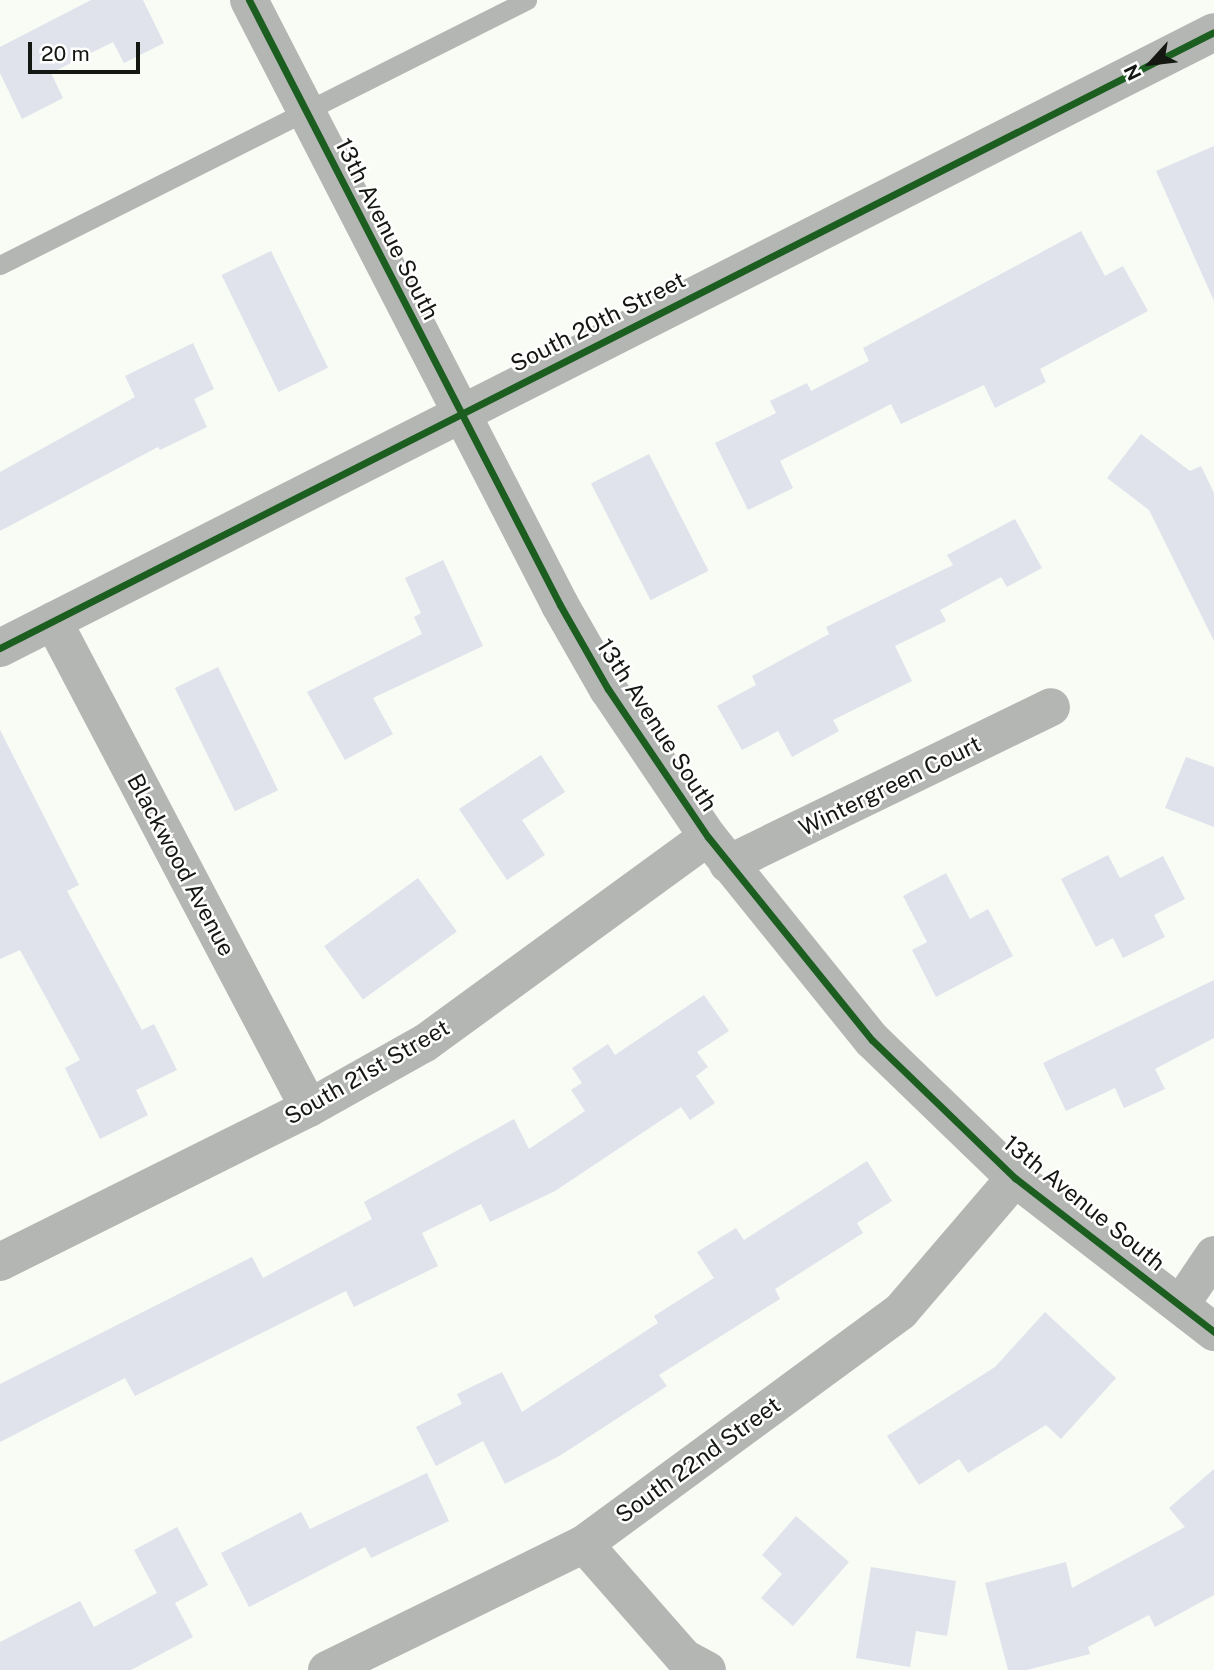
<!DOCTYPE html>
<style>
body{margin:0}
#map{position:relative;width:1214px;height:1670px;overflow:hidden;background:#f8fcf5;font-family:"Public Sans",sans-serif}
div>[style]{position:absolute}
.building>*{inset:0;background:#e0e2ec;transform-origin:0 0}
.service>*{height:19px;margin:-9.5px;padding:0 9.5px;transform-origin:9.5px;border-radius:9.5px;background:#b4b6b3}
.minor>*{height:38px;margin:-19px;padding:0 19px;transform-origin:19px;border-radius:19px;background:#b4b6b3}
.tertiary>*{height:38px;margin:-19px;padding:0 19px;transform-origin:19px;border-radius:19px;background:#b4b6b3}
.cycleway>*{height:7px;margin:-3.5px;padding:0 3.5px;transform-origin:3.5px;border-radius:3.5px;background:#1b5e20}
span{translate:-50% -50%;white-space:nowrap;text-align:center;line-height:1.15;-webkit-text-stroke:5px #fff;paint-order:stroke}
.street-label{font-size:23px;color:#141712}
.north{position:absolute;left:1116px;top:28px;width:70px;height:70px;-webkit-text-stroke:5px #fff;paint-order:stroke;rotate:243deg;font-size:19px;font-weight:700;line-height:28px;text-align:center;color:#141712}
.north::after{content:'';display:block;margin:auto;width:24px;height:32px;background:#141712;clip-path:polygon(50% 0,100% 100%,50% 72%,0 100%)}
.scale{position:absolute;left:28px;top:42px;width:112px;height:32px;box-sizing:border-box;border:4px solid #141712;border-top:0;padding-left:9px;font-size:21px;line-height:24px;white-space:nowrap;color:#141712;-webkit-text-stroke:5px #fff;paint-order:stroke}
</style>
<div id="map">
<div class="building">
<div style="clip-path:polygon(91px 0,143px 0,164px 43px,124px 63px,113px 42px,51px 73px,63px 98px,22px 119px,0 73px,0 47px)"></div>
<div style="clip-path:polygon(1214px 146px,1214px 301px,1156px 171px)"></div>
<div style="clip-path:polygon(1081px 231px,1105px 276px,1123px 266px,1148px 311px,1040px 369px,1046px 382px,995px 408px,984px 385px,901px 424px,891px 404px,780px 461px,793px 488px,748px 510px,715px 443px,776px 413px,770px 401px,807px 383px,811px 391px,869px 361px,863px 348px)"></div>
<div style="left:271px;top:251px;width:130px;height:55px;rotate:64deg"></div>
<div style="clip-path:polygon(193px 343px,214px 389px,194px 399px,207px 427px,160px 450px,158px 447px,0 531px,0 472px,135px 397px,125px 376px)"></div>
<div style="clip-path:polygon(1141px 434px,1190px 471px,1201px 466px,1214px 493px,1214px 641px,1149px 510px,1107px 478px)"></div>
<div style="left:649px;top:454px;width:131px;height:65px;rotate:63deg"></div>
<div style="clip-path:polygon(1015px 519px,1042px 568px,1007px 587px,1001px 577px,940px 610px,946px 621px,895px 646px,912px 681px,833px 720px,839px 731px,792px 757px,778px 731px,742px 750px,717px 706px,756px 685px,752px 676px,829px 634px,826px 627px,953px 565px,947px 555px)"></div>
<div style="clip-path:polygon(443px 560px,483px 646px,373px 698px,393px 734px,345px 760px,307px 692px,422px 634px,414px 617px,421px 613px,405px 578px)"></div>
<div style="left:218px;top:667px;width:137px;height:48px;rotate:64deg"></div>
<div style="clip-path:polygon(0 730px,79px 885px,67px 891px,142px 1030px,154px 1024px,177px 1070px,136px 1090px,148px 1115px,100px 1139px,65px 1068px,80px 1060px,20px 950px,0 959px)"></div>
<div style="clip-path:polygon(541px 755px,565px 792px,522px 820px,545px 855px,507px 880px,459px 809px)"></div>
<div style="clip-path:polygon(1186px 757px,1214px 767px,1214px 827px,1165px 808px)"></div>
<div style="clip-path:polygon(1108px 855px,1120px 878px,1163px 856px,1185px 899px,1154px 915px,1165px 937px,1123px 958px,1113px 938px,1096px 947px,1061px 879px)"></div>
<div style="clip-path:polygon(946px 873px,970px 919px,988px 909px,1013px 956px,936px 997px,912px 950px,927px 942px,903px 896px)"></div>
<div style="left:418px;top:878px;width:66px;height:116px;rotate:54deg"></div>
<div style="clip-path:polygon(1214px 980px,1214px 1038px,1155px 1069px,1165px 1089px,1124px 1108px,1115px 1088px,1066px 1111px,1043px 1063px)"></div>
<div style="clip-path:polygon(704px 995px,729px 1031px,697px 1052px,708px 1067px,696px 1076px,715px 1103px,690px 1120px,681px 1107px,555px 1191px,490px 1222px,481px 1204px,422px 1233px,438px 1266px,354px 1307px,346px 1291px,135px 1396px,125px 1378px,0 1442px,0 1384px,252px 1257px,263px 1278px,372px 1219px,364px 1202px,514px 1119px,529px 1149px,585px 1111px,571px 1090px,582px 1083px,572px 1068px,608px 1044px,615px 1055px)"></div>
<div style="clip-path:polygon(867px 1161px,892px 1201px,857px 1223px,863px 1233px,775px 1289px,780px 1299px,659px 1375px,667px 1386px,561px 1455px,505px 1484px,483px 1441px,436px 1466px,416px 1427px,462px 1404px,457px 1394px,502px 1372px,522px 1412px,658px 1323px,654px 1316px,714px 1278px,697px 1252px,736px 1228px,744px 1240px)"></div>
<div style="clip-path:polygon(1045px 1312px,1116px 1378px,1061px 1439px,1046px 1425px,968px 1473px,959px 1459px,919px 1485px,887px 1436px,995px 1367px)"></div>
<div style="clip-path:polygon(1214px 1469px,1214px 1595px,1155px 1627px,1149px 1615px,1088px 1647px,1090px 1654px,1027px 1670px,1008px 1670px,985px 1583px,1066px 1562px,1072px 1588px,1185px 1527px,1169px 1508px)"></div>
<div style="clip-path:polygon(427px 1473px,449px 1521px,371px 1558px,365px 1547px,249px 1607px,221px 1553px,301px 1512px,310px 1529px)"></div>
<div style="clip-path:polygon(796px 1516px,849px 1562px,793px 1626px,761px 1598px,782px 1574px,762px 1555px)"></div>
<div style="clip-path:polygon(177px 1527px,208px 1585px,175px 1603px,193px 1637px,131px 1670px,0 1670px,0 1642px,80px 1601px,94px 1627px,157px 1593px,134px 1550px)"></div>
<div style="clip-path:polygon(871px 1567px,956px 1581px,947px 1636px,916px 1631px,910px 1667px,856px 1658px)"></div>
</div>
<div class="service">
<div style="left:0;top:265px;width:590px;rotate:-26.7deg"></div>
</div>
<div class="minor">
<div style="left:53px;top:621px;width:550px;rotate:62.27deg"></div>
<div style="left:728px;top:864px;width:359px;rotate:-25.9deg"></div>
<div style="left:0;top:1262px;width:345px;rotate:-26.5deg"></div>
<div style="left:309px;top:1108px;width:133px;rotate:-29.3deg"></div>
<div style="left:425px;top:1043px;width:350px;rotate:-36.1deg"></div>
<div style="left:1181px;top:1304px;width:59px;rotate:-56deg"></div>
<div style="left:584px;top:1544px;width:152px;rotate:48.7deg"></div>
<div style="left:684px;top:1658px;width:26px;rotate:28deg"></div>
<div style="left:327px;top:1670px;width:286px;rotate:-26.1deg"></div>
<div style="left:584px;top:1544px;width:393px;rotate:-36.3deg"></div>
<div style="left:901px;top:1311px;width:175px;rotate:-49.4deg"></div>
</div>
<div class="tertiary">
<div style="left:249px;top:0;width:680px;rotate:62.79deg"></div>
<div style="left:560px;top:605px;width:97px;rotate:60.3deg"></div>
<div style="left:608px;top:689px;width:179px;rotate:56deg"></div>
<div style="left:708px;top:837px;width:261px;rotate:51.1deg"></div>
<div style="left:872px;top:1040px;width:199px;rotate:44deg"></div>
<div style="left:1015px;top:1178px;width:252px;rotate:37.7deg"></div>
<div style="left:0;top:648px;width:1361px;rotate:-26.9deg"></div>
</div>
<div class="cycleway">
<div style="left:249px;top:0;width:680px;rotate:62.79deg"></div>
<div style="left:560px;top:605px;width:97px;rotate:60.3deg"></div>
<div style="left:608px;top:689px;width:179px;rotate:56deg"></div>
<div style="left:708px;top:837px;width:261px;rotate:51.1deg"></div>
<div style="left:872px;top:1040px;width:199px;rotate:44deg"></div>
<div style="left:1015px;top:1178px;width:252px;rotate:37.7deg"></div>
<div style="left:0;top:648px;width:1361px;rotate:-26.9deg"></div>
</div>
<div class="street-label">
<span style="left:387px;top:229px;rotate:63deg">13th Avenue South</span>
<span style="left:598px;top:322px;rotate:-27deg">South 20th Street</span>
<span style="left:657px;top:725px;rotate:57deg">13th Avenue South</span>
<span style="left:890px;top:786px;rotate:-26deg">Wintergreen Court</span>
<span style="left:181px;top:865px;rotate:62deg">Blackwood Avenue</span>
<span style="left:367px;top:1072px;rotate:-30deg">South 21st Street</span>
<span style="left:1084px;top:1203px;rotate:39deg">13th Avenue South</span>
<span style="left:698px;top:1460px;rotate:-36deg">South 22nd Street</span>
</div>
<div class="north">N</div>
<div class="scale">20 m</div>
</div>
